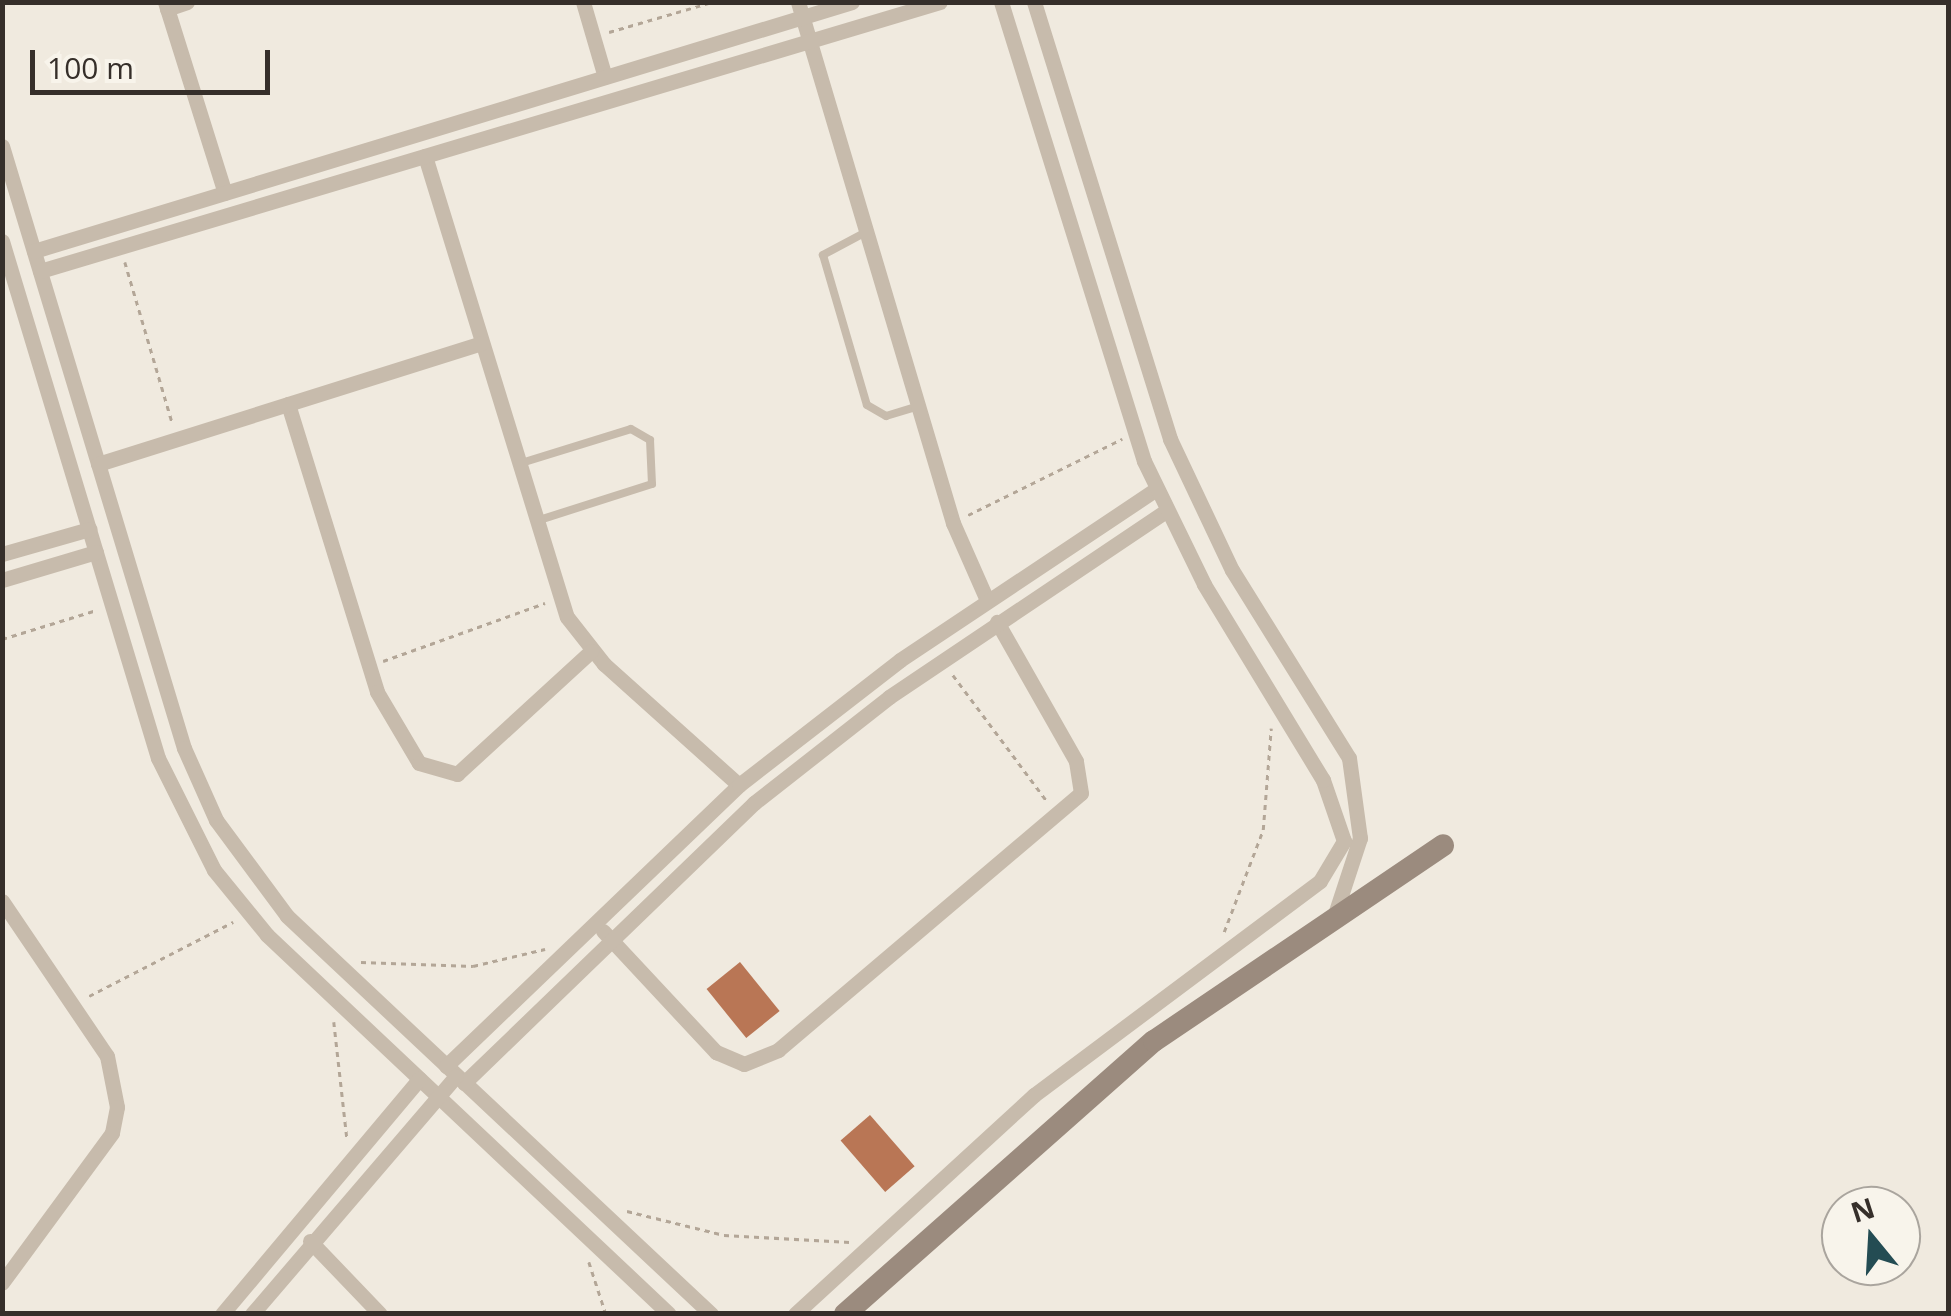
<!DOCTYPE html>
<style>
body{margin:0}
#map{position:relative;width:1951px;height:1316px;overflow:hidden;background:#f0eadf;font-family:"Open Sans",sans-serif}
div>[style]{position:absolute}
.building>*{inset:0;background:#b97655;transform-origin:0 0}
.path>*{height:2.5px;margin-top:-1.25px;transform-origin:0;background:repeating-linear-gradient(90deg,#b3a697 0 5px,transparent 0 10px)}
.lane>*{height:8px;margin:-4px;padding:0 4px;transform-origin:4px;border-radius:4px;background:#c7bbac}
.street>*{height:15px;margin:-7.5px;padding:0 7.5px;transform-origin:7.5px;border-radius:7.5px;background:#c7bbac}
.secondary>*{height:22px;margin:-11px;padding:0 11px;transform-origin:11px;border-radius:11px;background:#9b8b7e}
span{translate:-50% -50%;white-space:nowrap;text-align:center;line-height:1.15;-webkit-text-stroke:9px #f8f4eb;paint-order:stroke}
.frame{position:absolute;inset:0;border:5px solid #362f2a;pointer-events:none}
.north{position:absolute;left:1821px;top:1186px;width:100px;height:100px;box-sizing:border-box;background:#f8f4eb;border:2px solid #aaa59e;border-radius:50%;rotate:342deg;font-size:28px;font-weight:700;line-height:40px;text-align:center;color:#362f2a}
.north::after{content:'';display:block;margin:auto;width:35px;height:45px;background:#244c53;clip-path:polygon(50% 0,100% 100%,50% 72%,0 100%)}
.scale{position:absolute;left:30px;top:50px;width:240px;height:45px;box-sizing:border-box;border:5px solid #362f2a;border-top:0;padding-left:12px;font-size:30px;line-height:35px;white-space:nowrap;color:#362f2a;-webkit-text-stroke:8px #f8f4eb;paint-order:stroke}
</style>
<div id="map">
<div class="building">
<div style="left:740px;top:962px;width:63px;height:43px;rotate:51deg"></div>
<div style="left:870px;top:1115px;width:68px;height:39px;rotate:49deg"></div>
</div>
<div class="path">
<div style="left:609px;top:32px;width:107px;rotate:-16.2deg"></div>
<div style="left:125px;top:262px;width:167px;rotate:73.6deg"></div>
<div style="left:968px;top:515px;width:172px;rotate:-26.3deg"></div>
<div style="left:2px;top:639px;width:99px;rotate:-17deg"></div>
<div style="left:383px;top:661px;width:172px;rotate:-19.7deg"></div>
<div style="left:953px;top:675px;width:157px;rotate:53.3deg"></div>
<div style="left:1224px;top:932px;width:109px;rotate:-69.1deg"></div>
<div style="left:1263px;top:830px;width:102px;rotate:-85.5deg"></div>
<div style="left:361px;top:962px;width:112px;rotate:2deg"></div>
<div style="left:473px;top:966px;width:74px;rotate:-13.3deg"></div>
<div style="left:89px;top:996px;width:162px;rotate:-27.2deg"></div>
<div style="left:334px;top:1022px;width:116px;rotate:83.6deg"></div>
<div style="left:627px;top:1211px;width:100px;rotate:13.9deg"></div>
<div style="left:724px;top:1235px;width:126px;rotate:3.2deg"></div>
<div style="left:589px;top:1262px;width:55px;rotate:71.9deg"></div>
</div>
<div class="lane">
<div style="left:866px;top:232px;width:49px;rotate:151.9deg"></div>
<div style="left:823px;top:255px;width:156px;rotate:73.7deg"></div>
<div style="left:867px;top:405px;width:22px;rotate:30deg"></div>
<div style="left:886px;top:416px;width:34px;rotate:-17deg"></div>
<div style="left:518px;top:464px;width:118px;rotate:-17.2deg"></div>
<div style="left:631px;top:429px;width:22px;rotate:30deg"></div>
<div style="left:650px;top:440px;width:44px;rotate:87.4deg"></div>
<div style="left:652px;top:484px;width:122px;rotate:162.3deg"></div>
</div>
<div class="street">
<div style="left:165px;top:2px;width:200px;rotate:72.6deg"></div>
<div style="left:583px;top:2px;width:78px;rotate:73.7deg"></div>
<div style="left:798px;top:2px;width:544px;rotate:73.43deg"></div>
<div style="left:953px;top:523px;width:84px;rotate:66.2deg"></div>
<div style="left:1034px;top:2px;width:458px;rotate:72.7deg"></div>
<div style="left:1170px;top:439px;width:145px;rotate:64.7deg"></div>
<div style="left:1232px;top:570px;width:221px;rotate:58.1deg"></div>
<div style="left:1349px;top:758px;width:81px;rotate:82.2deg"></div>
<div style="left:1360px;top:838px;width:80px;rotate:108.2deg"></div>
<div style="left:167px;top:9px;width:21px;rotate:-19deg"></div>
<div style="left:2px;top:146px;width:629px;rotate:73.18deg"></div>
<div style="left:184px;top:748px;width:79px;rotate:66deg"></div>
<div style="left:216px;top:820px;width:119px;rotate:53.5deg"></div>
<div style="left:287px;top:916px;width:582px;rotate:43.19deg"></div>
<div style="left:425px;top:156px;width:482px;rotate:72.9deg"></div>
<div style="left:567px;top:617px;width:60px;rotate:51.8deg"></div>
<div style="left:604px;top:664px;width:181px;rotate:41.9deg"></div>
<div style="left:2px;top:241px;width:540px;rotate:73.21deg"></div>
<div style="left:158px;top:758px;width:125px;rotate:63.4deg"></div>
<div style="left:214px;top:870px;width:84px;rotate:50.8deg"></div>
<div style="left:267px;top:935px;width:552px;rotate:43.31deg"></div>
<div style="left:34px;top:251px;width:855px;rotate:-16.93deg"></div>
<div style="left:40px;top:271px;width:939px;rotate:-16.64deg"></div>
<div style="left:288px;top:404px;width:301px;rotate:72.8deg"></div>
<div style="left:377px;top:692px;width:82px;rotate:59.4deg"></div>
<div style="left:419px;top:763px;width:40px;rotate:16deg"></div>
<div style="left:457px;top:774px;width:182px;rotate:-42.5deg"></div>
<div style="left:98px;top:464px;width:402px;rotate:-17.5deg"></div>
<div style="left:2px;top:554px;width:91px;rotate:-16deg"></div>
<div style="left:2px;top:580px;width:98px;rotate:-16.6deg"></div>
<div style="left:2px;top:901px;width:187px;rotate:55.9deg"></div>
<div style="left:107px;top:1056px;width:52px;rotate:78.9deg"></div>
<div style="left:117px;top:1107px;width:26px;rotate:101deg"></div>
<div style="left:112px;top:1133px;width:186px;rotate:126.3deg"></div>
<div style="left:603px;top:931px;width:166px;rotate:47deg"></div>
<div style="left:716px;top:1052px;width:30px;rotate:23deg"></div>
<div style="left:744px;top:1064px;width:37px;rotate:-22deg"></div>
<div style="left:778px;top:1050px;width:397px;rotate:-40.3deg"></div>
<div style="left:1081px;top:793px;width:32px;rotate:-99deg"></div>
<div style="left:1076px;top:761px;width:160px;rotate:-119.6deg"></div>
<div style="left:446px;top:1066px;width:406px;rotate:-43.8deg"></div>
<div style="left:739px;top:785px;width:204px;rotate:-37.8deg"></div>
<div style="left:900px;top:660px;width:308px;rotate:-33.7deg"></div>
<div style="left:464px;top:1083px;width:403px;rotate:-44deg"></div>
<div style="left:754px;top:803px;width:172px;rotate:-38.1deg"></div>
<div style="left:889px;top:697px;width:334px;rotate:-33.9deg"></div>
<div style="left:310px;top:1241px;width:101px;rotate:46.2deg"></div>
<div style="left:222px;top:1314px;width:307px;rotate:-50deg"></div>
<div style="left:252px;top:1314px;width:313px;rotate:-49.4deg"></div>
<div style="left:795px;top:1314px;width:324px;rotate:-42.5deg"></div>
<div style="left:1034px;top:1095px;width:357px;rotate:-36.8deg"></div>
<div style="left:1320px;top:881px;width:47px;rotate:-59deg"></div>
<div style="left:1344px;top:841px;width:65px;rotate:-109deg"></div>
<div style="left:1323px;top:780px;width:229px;rotate:-121.3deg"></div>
<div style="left:1204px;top:584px;width:137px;rotate:-116deg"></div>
<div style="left:1144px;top:461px;width:481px;rotate:-107.3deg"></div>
</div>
<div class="secondary">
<div style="left:845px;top:1314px;width:412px;rotate:-41.5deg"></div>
<div style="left:1154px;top:1041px;width:349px;rotate:-34.1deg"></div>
</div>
<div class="frame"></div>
<div class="north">N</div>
<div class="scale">100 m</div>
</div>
